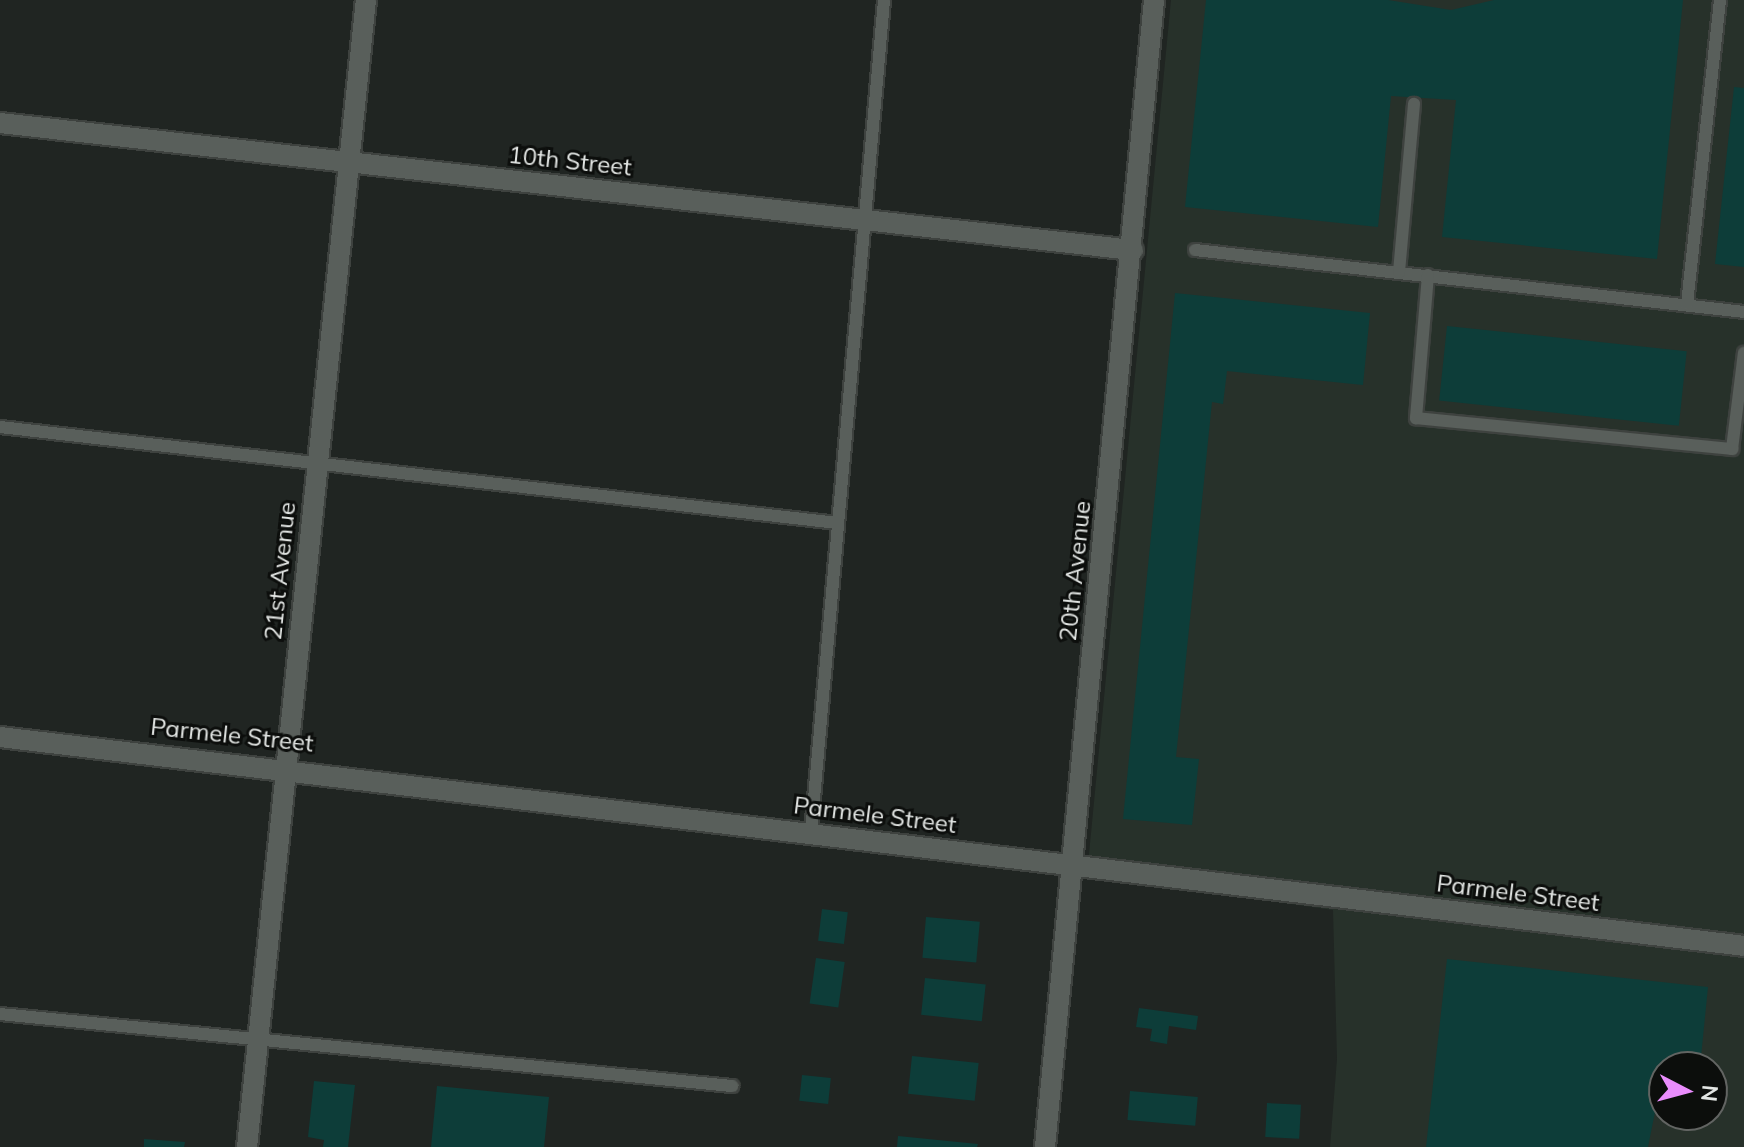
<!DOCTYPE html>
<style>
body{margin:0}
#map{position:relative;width:1744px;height:1147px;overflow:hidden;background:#202522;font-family:Mulish,sans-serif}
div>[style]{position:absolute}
.built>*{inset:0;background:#27312a}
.building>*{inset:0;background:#0d3d39;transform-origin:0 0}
.roads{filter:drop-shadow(2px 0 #3e423f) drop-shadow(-2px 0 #3e423f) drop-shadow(0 2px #3e423f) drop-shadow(0 -2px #3e423f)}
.lane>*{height:12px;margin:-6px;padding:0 6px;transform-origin:6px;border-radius:6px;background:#595f5b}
.street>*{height:20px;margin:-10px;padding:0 10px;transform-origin:10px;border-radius:10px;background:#595f5b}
span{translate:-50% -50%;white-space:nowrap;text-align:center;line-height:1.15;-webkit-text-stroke:6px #0c0e0c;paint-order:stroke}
.street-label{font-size:24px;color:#e3e6e4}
.north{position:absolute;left:1648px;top:1051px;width:80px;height:80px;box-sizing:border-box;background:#0c0e0c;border:2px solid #626462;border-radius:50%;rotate:96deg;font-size:22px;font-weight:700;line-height:32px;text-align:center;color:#e3e6e4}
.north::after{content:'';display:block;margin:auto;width:28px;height:36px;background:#ea8dfd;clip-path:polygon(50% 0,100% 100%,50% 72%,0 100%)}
</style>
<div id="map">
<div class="built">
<div style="clip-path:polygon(evenodd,1171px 0,1744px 0,1744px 1147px,1330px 1147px,1337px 1059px,1333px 910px,1087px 875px,1171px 0,1664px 1067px,1712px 1067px,1712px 1115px,1664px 1115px,1664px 1067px)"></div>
</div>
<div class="building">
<div style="clip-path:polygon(1206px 0,1388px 0,1451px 10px,1494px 0,1683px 0,1657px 259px,1442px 237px,1456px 100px,1391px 96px,1378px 227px,1185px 207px)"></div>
<div style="clip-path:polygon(1734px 87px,1744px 88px,1744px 267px,1715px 264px)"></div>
<div style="clip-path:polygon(1175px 293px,1370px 313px,1363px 385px,1227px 371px,1223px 404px,1212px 402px,1176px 757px,1199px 759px,1192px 825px,1123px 819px)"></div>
<div style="left:1447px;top:326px;width:241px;height:75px;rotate:6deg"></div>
<div style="left:822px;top:909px;width:26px;height:32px;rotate:7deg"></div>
<div style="left:926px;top:917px;width:54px;height:41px;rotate:5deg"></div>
<div style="left:816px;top:958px;width:29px;height:46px;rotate:8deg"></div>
<div style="clip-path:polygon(1447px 959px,1708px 987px,1700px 1067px,1664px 1067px,1648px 1147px,1426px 1147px)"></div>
<div style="left:925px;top:978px;width:61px;height:37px;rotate:6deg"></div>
<div style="clip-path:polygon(1139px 1008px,1198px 1016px,1196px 1030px,1169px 1026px,1167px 1044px,1150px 1041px,1152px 1029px,1136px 1027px)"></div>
<div style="left:912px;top:1056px;width:67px;height:38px;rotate:6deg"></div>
<div style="left:802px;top:1075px;width:29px;height:26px;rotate:6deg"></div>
<div style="clip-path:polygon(314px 1081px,355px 1085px,348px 1147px,323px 1147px,324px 1140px,308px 1137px)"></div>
<div style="clip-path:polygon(437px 1086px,549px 1097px,544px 1147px,431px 1147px)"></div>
<div style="left:1130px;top:1091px;width:68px;height:29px;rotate:5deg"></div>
<div style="left:1267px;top:1103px;width:34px;height:34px;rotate:3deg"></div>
<div style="clip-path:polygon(898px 1136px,978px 1144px,977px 1147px,897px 1147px)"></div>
<div style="clip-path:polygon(144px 1139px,185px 1142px,184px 1147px,144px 1147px)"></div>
</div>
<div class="roads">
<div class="lane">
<div style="left:1195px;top:250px;width:552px;rotate:6.44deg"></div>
<div style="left:1399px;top:272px;width:169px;rotate:-84.9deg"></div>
<div style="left:1428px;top:275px;width:144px;rotate:94.8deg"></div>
<div style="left:1416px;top:418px;width:318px;rotate:5.6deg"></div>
<div style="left:1732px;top:449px;width:97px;rotate:-82.9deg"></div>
<div style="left:1687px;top:304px;width:306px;rotate:-83.8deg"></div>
<div style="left:0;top:427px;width:842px;rotate:6.54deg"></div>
<div style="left:811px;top:833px;width:836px;rotate:-84.99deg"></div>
<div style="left:0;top:1014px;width:736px;rotate:5.62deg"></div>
</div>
<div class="street">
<div style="left:0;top:123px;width:1140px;rotate:6.4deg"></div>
<div style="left:0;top:737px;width:1756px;rotate:6.83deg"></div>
<div style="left:247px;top:1147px;width:1153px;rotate:-84.08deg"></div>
<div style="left:1045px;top:1147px;width:1152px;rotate:-84.57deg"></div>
</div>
</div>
<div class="street-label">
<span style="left:570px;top:161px;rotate:6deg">10th Street</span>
<span style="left:280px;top:571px;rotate:-84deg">21st Avenue</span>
<span style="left:1075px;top:571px;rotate:-84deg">20th Avenue</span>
<span style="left:232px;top:735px;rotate:6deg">Parmele Street</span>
<span style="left:875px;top:815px;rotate:7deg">Parmele Street</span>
<span style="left:1518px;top:893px;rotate:7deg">Parmele Street</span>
</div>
<div class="north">N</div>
</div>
